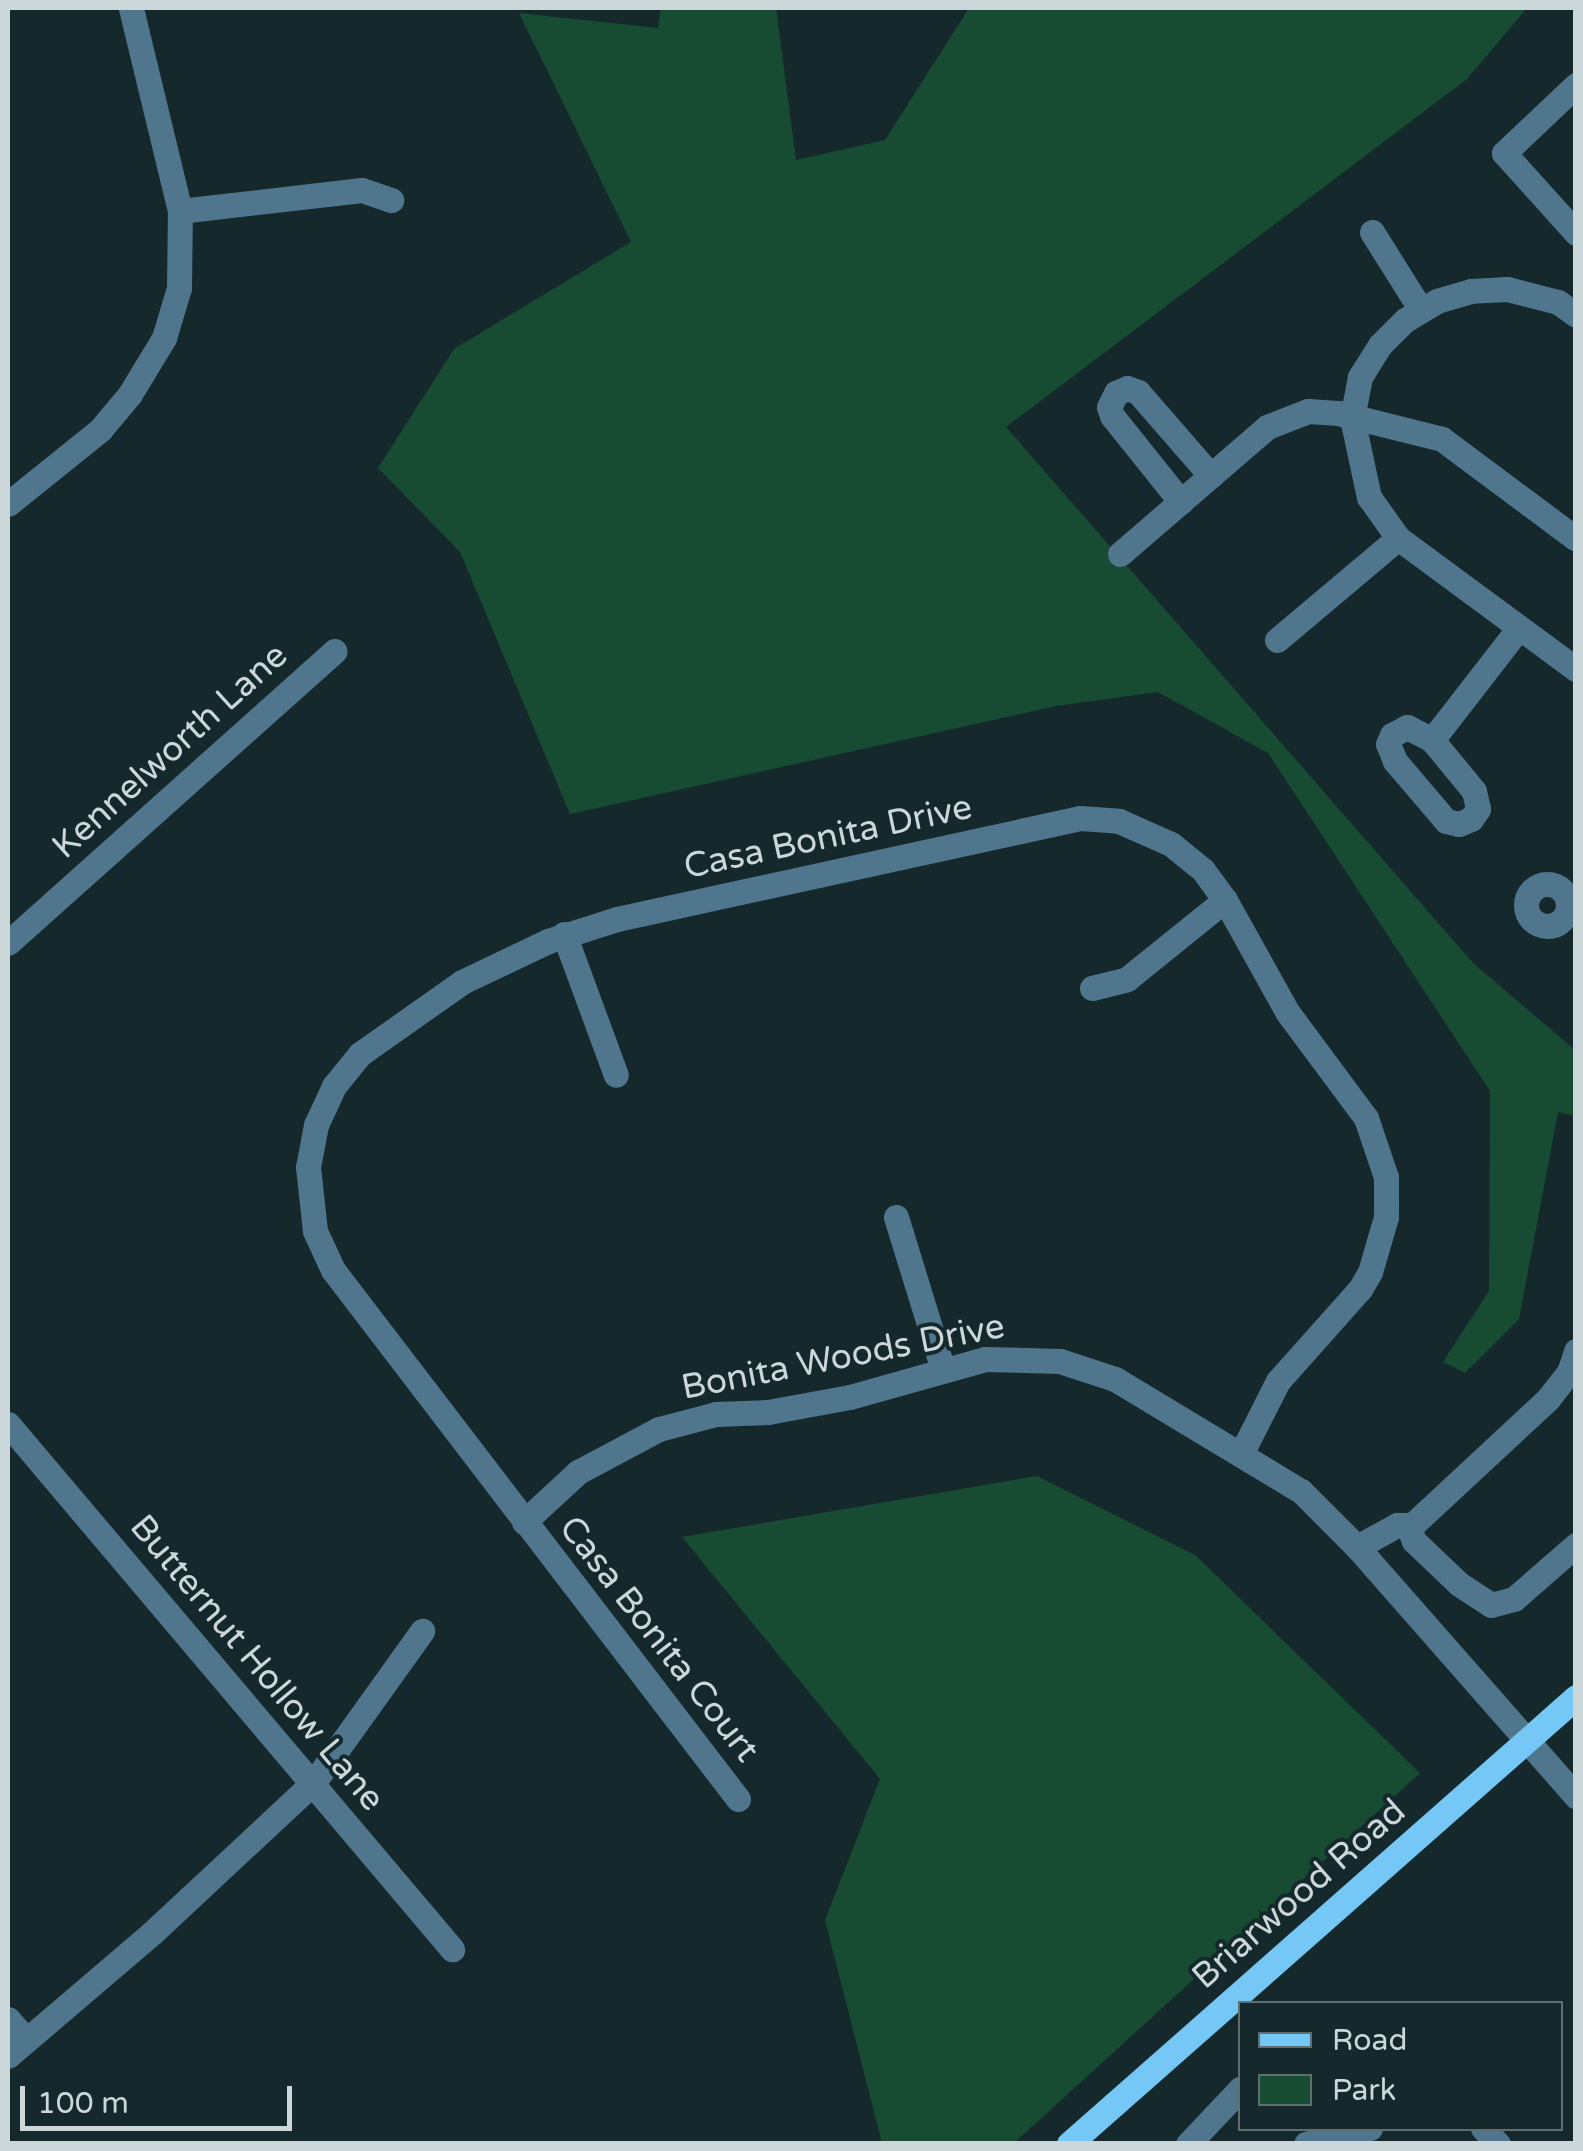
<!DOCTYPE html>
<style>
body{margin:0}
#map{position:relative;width:1583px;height:2151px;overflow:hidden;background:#15292d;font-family:"Varela Round",sans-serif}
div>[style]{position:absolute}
.green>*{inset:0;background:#174b32}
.minor>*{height:25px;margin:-12.5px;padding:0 12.5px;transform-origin:12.5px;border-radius:12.5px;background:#50768d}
.minor>.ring{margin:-12.5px;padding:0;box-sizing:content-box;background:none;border:25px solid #50768d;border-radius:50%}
.major>*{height:25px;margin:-12.5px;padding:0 12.5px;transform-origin:12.5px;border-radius:12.5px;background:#75c7f6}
span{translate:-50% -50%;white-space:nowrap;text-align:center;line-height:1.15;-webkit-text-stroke:8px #15292d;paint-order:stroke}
.street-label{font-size:35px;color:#cbd7d9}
.frame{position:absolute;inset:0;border:10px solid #cbd7d9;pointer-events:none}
.legend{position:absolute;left:1238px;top:2001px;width:325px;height:130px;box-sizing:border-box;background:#15292d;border:2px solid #5e6f72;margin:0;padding:12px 18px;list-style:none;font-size:30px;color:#cbd7d9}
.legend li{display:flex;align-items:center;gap:20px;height:50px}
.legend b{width:50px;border:2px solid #5e6f72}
.scale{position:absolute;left:20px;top:2086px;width:272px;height:45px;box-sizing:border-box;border:5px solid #cbd7d9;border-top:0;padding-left:12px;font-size:30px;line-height:35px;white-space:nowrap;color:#cbd7d9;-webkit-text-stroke:8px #15292d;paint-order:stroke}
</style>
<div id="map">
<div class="green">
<div style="clip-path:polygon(661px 8px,776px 8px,796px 160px,885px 140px,969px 8px,1527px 8px,1467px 79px,1006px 427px,1473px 963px,1575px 1050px,1575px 1116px,1558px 1112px,1519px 1319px,1465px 1373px,1443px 1362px,1489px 1291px,1490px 1091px,1268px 753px,1158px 692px,1056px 706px,570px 814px,460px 552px,378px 468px,454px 349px,631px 242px,519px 13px,658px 28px)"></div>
<div style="clip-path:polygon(1037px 1476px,1195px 1555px,1420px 1773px,1014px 2143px,882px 2143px,825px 1920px,880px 1779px,682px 1537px)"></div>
</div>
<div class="minor">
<div style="left:1576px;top:85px;width:99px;rotate:136.6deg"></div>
<div style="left:1504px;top:153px;width:108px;rotate:48deg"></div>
<div style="left:180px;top:211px;width:183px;rotate:-6.6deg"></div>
<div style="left:362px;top:190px;width:31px;rotate:19deg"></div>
<div style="left:1372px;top:232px;width:92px;rotate:57.9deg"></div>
<div style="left:1576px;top:315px;width:22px;rotate:-144deg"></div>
<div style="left:1558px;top:302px;width:53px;rotate:-165.7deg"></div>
<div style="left:1507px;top:289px;width:36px;rotate:177deg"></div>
<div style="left:1471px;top:291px;width:35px;rotate:164deg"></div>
<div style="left:1437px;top:301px;width:37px;rotate:149deg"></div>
<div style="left:1405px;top:320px;width:35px;rotate:135deg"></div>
<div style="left:1380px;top:345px;width:38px;rotate:122deg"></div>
<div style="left:1360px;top:377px;width:42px;rotate:101deg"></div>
<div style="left:1352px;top:418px;width:81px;rotate:77.9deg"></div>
<div style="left:1369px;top:497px;width:50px;rotate:54.7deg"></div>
<div style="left:1398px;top:538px;width:221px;rotate:36.4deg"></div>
<div style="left:1181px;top:502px;width:110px;rotate:-128.7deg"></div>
<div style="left:1112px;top:416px;width:9px;rotate:-108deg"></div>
<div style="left:1109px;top:407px;width:16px;rotate:-63deg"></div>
<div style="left:1116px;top:393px;width:12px;rotate:-24deg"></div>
<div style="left:1127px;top:388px;width:12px;rotate:20deg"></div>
<div style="left:1138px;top:392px;width:111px;rotate:49deg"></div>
<div style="left:8px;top:504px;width:118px;rotate:-38.8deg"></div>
<div style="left:100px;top:430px;width:47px;rotate:-50.2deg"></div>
<div style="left:130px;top:394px;width:66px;rotate:-58.7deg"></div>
<div style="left:164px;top:338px;width:52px;rotate:-73.3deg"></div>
<div style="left:179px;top:288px;width:77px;rotate:-89.3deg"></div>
<div style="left:180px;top:211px;width:209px;rotate:-103.6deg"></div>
<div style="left:1120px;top:554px;width:194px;rotate:-40.8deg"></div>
<div style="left:1267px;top:427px;width:44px;rotate:-21.3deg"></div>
<div style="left:1308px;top:411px;width:30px;rotate:4deg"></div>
<div style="left:1338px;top:413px;width:107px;rotate:14deg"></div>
<div style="left:1442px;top:439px;width:167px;rotate:36.7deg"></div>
<div style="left:1277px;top:640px;width:158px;rotate:-40.1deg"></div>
<div style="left:1407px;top:727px;width:28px;rotate:27deg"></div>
<div style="left:1432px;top:740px;width:66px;rotate:50.5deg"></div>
<div style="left:1474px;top:791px;width:18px;rotate:77deg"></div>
<div style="left:1478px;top:809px;width:12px;rotate:125deg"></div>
<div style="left:1471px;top:819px;width:13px;rotate:157deg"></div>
<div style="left:1459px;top:824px;width:13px;rotate:-167deg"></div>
<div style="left:1446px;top:821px;width:79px;rotate:-130.4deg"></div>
<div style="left:1395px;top:761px;width:18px;rotate:-112deg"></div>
<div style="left:1388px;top:744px;width:10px;rotate:-66deg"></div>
<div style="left:1392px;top:735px;width:17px;rotate:-28deg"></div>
<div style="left:1432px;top:740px;width:140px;rotate:-52.2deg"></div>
<div class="ring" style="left:1526px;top:884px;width:17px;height:17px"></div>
<div style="left:564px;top:934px;width:150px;rotate:69.8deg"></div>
<div style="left:8px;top:943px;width:438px;rotate:-41.8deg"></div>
<div style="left:1092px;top:988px;width:36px;rotate:-14deg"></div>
<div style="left:1127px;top:979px;width:126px;rotate:-38.9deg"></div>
<div style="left:896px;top:1217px;width:160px;rotate:72.9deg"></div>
<div style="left:1576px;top:1351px;width:22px;rotate:108deg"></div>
<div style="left:1569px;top:1372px;width:34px;rotate:128deg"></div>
<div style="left:1548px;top:1399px;width:190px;rotate:137.1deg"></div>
<div style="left:1409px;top:1528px;width:14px;rotate:69deg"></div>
<div style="left:1414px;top:1541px;width:62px;rotate:43.7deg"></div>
<div style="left:1459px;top:1584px;width:38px;rotate:33deg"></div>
<div style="left:1491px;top:1605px;width:24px;rotate:-15deg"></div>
<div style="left:1514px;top:1599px;width:82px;rotate:-41.1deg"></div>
<div style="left:8px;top:1424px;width:688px;rotate:49.78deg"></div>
<div style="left:524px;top:1522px;width:74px;rotate:-42.8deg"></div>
<div style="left:578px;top:1472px;width:92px;rotate:-28deg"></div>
<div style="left:659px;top:1429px;width:59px;rotate:-14.7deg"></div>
<div style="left:716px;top:1414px;width:52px;rotate:-2.2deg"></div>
<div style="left:768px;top:1412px;width:83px;rotate:-10.4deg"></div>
<div style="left:850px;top:1397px;width:140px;rotate:-15.7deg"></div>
<div style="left:985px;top:1359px;width:75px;rotate:1.5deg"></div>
<div style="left:1060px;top:1361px;width:58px;rotate:18.1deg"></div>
<div style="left:1115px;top:1379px;width:217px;rotate:31.1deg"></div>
<div style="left:1301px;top:1491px;width:79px;rotate:45deg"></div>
<div style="left:1357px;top:1547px;width:332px;rotate:48.7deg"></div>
<div style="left:1357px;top:1547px;width:46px;rotate:-28.8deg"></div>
<div style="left:1397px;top:1525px;width:13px"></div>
<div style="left:738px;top:1799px;width:666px;rotate:-127.44deg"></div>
<div style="left:333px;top:1270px;width:43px;rotate:-114.8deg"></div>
<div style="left:315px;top:1231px;width:64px;rotate:-96.2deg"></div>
<div style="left:308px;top:1167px;width:43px;rotate:-79.2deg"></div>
<div style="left:316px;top:1125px;width:43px;rotate:-65.2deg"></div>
<div style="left:334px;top:1086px;width:41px;rotate:-50.9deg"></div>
<div style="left:360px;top:1054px;width:125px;rotate:-35.2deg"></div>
<div style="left:462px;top:982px;width:95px;rotate:-25.5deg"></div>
<div style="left:548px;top:941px;width:72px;rotate:-17.7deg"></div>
<div style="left:617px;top:919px;width:474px;rotate:-12.3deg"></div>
<div style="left:1080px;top:818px;width:39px;rotate:4deg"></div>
<div style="left:1119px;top:821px;width:57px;rotate:23.9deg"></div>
<div style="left:1171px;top:844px;width:41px;rotate:39.1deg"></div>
<div style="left:1203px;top:870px;width:37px;rotate:54deg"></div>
<div style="left:1225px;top:900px;width:129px;rotate:60.9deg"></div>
<div style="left:1288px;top:1013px;width:131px;rotate:53.4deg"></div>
<div style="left:1366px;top:1118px;width:62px;rotate:71.3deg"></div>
<div style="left:1386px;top:1177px;width:40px;rotate:90deg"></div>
<div style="left:1386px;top:1217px;width:57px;rotate:106.2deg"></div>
<div style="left:1370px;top:1272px;width:20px;rotate:120deg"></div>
<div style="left:1360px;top:1289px;width:123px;rotate:131.7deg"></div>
<div style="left:1278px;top:1381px;width:80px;rotate:116.9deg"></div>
<div style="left:8px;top:2019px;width:28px;rotate:49deg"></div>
<div style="left:8px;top:2056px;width:189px;rotate:-40.5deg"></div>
<div style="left:152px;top:1933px;width:221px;rotate:-43deg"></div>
<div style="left:314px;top:1782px;width:186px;rotate:-54.4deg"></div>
<div style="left:1483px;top:2128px;width:22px;rotate:47deg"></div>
<div style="left:1188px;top:2144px;width:76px;rotate:-46.6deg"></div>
<div style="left:1306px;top:2144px;width:66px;rotate:-14deg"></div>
</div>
<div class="major">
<div style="left:1069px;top:2144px;width:676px;rotate:-41.4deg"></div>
</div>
<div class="street-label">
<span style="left:170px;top:751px;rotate:-42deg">Kennelworth Lane</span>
<span style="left:828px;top:837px;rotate:-12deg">Casa Bonita Drive</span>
<span style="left:843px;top:1357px;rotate:-11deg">Bonita Woods Drive</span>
<span style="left:659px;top:1639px;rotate:52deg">Casa Bonita Court</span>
<span style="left:257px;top:1663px;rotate:50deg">Butternut Hollow Lane</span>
<span style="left:1299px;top:1894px;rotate:-41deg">Briarwood Road</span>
</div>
<div class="frame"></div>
<ul class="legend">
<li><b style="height:12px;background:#75c7f6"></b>Road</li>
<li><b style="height:28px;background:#174b32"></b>Park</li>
</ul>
<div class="scale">100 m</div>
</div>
